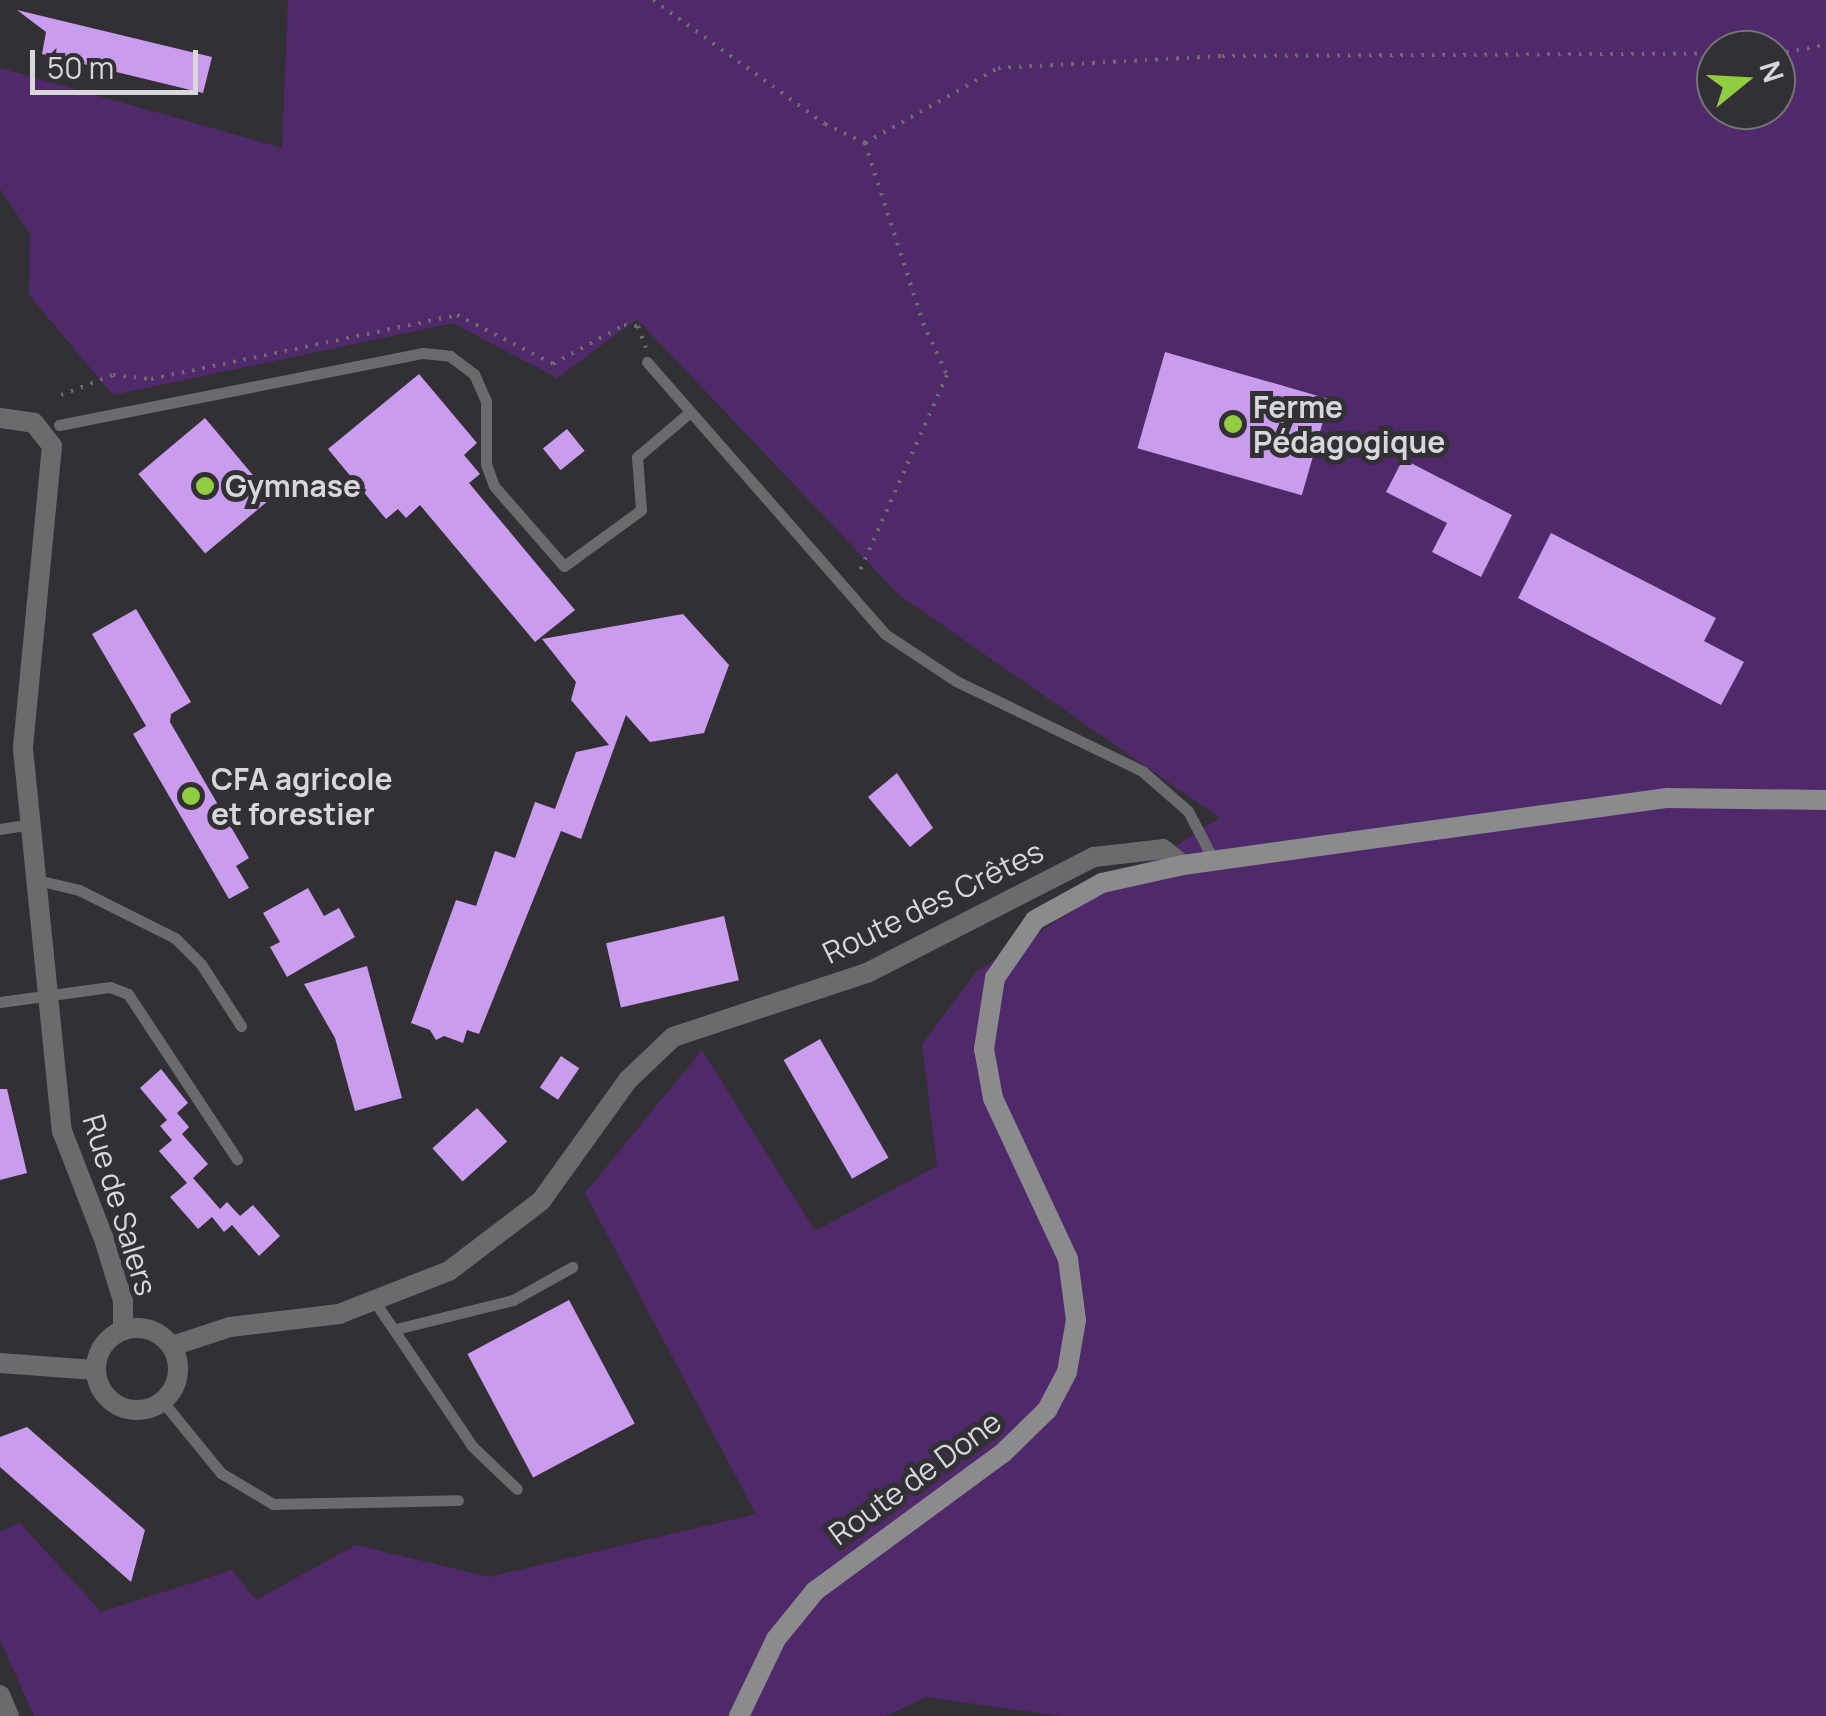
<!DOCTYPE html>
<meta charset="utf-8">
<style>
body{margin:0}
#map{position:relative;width:1826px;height:1716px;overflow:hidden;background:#323034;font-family:Manrope,sans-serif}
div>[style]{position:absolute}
.green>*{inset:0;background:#50296a}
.building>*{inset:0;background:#ca9cee;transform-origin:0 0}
.path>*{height:4px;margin-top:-2px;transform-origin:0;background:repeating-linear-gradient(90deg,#6d6c6f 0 2.5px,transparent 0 10.5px)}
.lane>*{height:11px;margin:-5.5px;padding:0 5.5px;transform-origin:5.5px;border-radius:5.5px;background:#6b6a6c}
.street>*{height:20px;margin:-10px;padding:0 10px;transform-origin:10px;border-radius:10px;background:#6b6a6c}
.street>.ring{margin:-10px;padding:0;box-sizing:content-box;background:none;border:20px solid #6b6a6c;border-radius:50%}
.secondary>*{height:20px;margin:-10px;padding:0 10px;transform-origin:10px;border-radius:10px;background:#8b8a8d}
.dots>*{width:28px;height:28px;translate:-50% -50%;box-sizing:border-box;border:5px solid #323034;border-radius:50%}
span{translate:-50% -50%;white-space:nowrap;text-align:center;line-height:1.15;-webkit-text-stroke:10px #323034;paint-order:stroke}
.poi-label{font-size:30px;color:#d8d7da;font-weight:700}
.left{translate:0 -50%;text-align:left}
.street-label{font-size:30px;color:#d8d7da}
.north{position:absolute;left:1696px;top:30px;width:100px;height:100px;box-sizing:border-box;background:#323034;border:2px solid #747376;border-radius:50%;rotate:72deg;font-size:28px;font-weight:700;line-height:40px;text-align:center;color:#d8d7da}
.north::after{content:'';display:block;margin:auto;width:35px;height:45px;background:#91cd40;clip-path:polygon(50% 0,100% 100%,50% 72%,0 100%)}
.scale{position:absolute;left:30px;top:50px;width:168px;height:45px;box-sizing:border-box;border:5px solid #d8d7da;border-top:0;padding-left:12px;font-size:30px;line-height:35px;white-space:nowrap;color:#d8d7da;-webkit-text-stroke:8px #323034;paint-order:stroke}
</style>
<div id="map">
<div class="green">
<div style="clip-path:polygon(evenodd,288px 0,1826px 0,1826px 1716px,1059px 1716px,926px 1697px,886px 1716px,34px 1716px,0 1640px,0 1532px,20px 1523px,101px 1612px,232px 1570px,256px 1600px,356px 1545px,489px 1577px,756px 1514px,585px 1193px,702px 1050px,815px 1231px,937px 1166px,922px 1044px,977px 971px,1220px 818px,898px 594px,637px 319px,557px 378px,453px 323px,113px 395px,29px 295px,30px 234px,0 189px,0 68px,282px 148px,288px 0,1716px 50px,1776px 50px,1776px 110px,1716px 110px,1716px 50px)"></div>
</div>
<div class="building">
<div style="clip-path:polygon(17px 10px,212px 57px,203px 93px,42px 54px,46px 32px)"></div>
<div style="left:1165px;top:352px;width:171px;height:100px;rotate:16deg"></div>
<div style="clip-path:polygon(419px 374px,477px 443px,464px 455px,480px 474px,469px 483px,575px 610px,535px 642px,420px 505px,406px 518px,398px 509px,386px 519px,328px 449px)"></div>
<div style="left:205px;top:418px;width:104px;height:87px;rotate:50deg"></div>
<div style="left:567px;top:429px;width:28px;height:31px;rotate:51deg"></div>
<div style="clip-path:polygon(1403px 459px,1512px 515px,1481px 577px,1432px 552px,1447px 523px,1386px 492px)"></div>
<div style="clip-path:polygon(1551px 533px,1716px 618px,1704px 641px,1744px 662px,1721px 705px,1518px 598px)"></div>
<div style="clip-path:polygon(136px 609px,191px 702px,171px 714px,170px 722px,249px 858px,236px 866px,249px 888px,229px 899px,133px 734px,146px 726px,92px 634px)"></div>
<div style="clip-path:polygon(683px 614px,729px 665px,704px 733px,650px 742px,626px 715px,581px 839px,561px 831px,479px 1034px,467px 1030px,463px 1043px,444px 1036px,436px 1040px,430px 1030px,411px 1023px,456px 900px,476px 906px,495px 851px,515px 858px,535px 802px,555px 809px,576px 752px,609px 745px,571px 700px,576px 682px,542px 639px)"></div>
<div style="clip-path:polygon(897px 773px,933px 828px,910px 847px,868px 797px)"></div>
<div style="clip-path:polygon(308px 888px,324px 916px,339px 908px,355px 937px,287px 977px,270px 947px,280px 942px,263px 913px)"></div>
<div style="left:724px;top:916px;width:66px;height:121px;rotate:77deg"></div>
<div style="clip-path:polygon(367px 966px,402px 1098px,355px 1111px,335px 1038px,304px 984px)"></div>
<div style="left:820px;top:1039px;width:137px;height:42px;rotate:60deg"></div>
<div style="left:561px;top:1056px;width:22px;height:38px;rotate:34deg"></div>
<div style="clip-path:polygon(161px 1069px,188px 1103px,177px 1113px,189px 1127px,182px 1134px,208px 1164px,193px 1178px,220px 1209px,227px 1202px,240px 1216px,253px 1205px,280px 1236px,259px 1256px,232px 1225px,224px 1232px,212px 1217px,198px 1229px,170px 1197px,187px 1183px,159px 1151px,172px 1140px,160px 1126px,167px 1120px,140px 1088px)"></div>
<div style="clip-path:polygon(0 1089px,7px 1089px,27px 1173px,0 1180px)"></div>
<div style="left:477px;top:1108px;width:45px;height:60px;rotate:48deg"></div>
<div style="left:569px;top:1300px;width:140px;height:115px;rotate:62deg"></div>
<div style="clip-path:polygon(27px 1427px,145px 1530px,131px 1582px,0 1467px,0 1437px)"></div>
</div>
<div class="path">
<div style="left:653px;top:0;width:212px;rotate:35.8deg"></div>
<div style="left:825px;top:124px;width:44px;rotate:25.4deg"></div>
<div style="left:865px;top:143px;width:189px;rotate:72.1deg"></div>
<div style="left:923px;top:323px;width:57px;rotate:65.2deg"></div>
<div style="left:947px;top:375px;width:219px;rotate:114deg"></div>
<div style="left:1776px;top:54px;width:51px;rotate:-10.2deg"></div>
<div style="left:865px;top:143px;width:153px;rotate:-29.4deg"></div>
<div style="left:998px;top:68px;width:224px;rotate:-3.1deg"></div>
<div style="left:1222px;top:56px;width:494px;rotate:-0.3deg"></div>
<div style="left:61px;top:395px;width:56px;rotate:-21deg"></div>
<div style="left:113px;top:375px;width:38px;rotate:6deg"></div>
<div style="left:151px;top:379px;width:313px;rotate:-11.8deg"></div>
<div style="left:457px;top:315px;width:108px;rotate:27deg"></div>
<div style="left:553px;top:364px;width:81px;rotate:-28.8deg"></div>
<div style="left:624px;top:325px;width:14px;rotate:4deg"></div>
<div style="left:638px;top:326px;width:23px;rotate:70deg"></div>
</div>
<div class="lane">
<div style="left:647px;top:362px;width:361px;rotate:48.8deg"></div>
<div style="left:885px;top:634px;width:85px;rotate:33.5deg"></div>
<div style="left:956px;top:681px;width:207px;rotate:25.8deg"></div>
<div style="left:1142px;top:771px;width:61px;rotate:41deg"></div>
<div style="left:1188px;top:811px;width:56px;rotate:62.5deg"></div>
<div style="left:59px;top:425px;width:371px;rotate:-11.2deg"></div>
<div style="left:423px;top:353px;width:27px;rotate:6deg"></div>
<div style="left:450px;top:356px;width:30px;rotate:37deg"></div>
<div style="left:474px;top:374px;width:30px;rotate:66deg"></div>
<div style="left:486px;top:401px;width:63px;rotate:90deg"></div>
<div style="left:486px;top:464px;width:23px;rotate:70deg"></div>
<div style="left:494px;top:486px;width:106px;rotate:48.8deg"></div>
<div style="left:564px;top:566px;width:95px;rotate:-36deg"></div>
<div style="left:641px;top:510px;width:53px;rotate:-94.3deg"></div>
<div style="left:637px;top:457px;width:70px;rotate:-40.3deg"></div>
<div style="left:0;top:829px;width:31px;rotate:-9deg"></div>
<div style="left:37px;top:880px;width:43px;rotate:13.4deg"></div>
<div style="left:79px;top:890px;width:107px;rotate:26.6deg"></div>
<div style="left:175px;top:938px;width:37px;rotate:45deg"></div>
<div style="left:201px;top:964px;width:74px;rotate:57.2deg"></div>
<div style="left:0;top:1002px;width:111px;rotate:-7.8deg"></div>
<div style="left:110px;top:987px;width:19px;rotate:21deg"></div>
<div style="left:128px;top:994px;width:198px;rotate:56.6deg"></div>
<div style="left:375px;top:1302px;width:174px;rotate:56deg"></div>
<div style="left:472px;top:1446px;width:62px;rotate:43.7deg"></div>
<div style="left:396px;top:1329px;width:121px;rotate:-13.9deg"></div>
<div style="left:513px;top:1300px;width:68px;rotate:-29.2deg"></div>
<div style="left:163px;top:1402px;width:92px;rotate:50.8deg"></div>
<div style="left:221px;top:1473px;width:61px;rotate:30.8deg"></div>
<div style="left:273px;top:1504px;width:185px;rotate:-1.2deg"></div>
</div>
<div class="street">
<div style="left:0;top:418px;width:34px;rotate:8deg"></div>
<div style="left:34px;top:423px;width:29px;rotate:52deg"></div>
<div style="left:52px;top:446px;width:304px;rotate:95.5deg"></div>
<div style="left:23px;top:749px;width:384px;rotate:84.2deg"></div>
<div style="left:62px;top:1131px;width:119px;rotate:68.8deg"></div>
<div style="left:105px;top:1242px;width:62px;rotate:73deg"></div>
<div style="left:123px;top:1301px;width:28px;rotate:90deg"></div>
<div class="ring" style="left:96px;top:1328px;width:62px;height:62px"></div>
<div style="left:172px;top:1346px;width:61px;rotate:-18.1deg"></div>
<div style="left:230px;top:1327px;width:110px;rotate:-6.8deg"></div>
<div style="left:339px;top:1314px;width:118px;rotate:-21.4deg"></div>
<div style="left:449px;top:1271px;width:116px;rotate:-37.3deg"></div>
<div style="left:541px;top:1201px;width:149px;rotate:-54.3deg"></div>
<div style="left:628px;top:1080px;width:62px;rotate:-43.7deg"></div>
<div style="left:673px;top:1037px;width:204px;rotate:-18.3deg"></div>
<div style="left:867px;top:973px;width:255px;rotate:-27.1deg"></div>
<div style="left:1094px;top:857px;width:69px;rotate:-6.6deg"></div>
<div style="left:1163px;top:849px;width:26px;rotate:39deg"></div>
<div style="left:0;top:1363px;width:95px;rotate:4.2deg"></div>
<div style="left:0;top:1695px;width:23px;rotate:67deg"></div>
</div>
<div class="secondary">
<div style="left:739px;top:1716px;width:85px;rotate:-64.3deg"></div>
<div style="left:776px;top:1639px;width:62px;rotate:-50.9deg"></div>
<div style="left:815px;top:1591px;width:233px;rotate:-36.3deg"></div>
<div style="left:1003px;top:1453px;width:62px;rotate:-44.3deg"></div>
<div style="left:1047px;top:1410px;width:43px;rotate:-62.2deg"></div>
<div style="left:1067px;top:1372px;width:53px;rotate:-80.2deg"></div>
<div style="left:1076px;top:1320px;width:62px;rotate:-97.5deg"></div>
<div style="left:1068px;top:1259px;width:178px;rotate:-115deg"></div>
<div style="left:993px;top:1098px;width:50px;rotate:-100.4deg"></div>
<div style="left:984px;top:1049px;width:72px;rotate:-81.2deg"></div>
<div style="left:995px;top:978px;width:70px;rotate:-55.4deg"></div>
<div style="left:1035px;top:920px;width:77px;rotate:-28.9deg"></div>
<div style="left:1102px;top:883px;width:83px;rotate:-12.5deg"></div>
<div style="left:1183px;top:865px;width:489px;rotate:-7.9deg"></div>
<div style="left:1667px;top:798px;width:159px;rotate:0.7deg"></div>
</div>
<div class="dots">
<div style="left:1233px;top:424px;background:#91cd40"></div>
<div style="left:205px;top:486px;background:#91cd40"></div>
<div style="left:191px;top:796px;background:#91cd40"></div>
</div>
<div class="poi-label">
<span class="left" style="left:1253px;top:424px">Ferme<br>Pédagogique</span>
<span class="left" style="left:225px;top:486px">Gymnase</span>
<span class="left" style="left:211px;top:796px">CFA agricole<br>et forestier</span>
</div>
<div class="street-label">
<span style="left:933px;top:902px;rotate:-26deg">Route des Crêtes</span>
<span style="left:120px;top:1205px;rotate:73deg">Rue de Salers</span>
<span style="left:915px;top:1478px;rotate:-36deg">Route de Done</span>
</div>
<div class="north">N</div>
<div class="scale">50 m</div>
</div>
